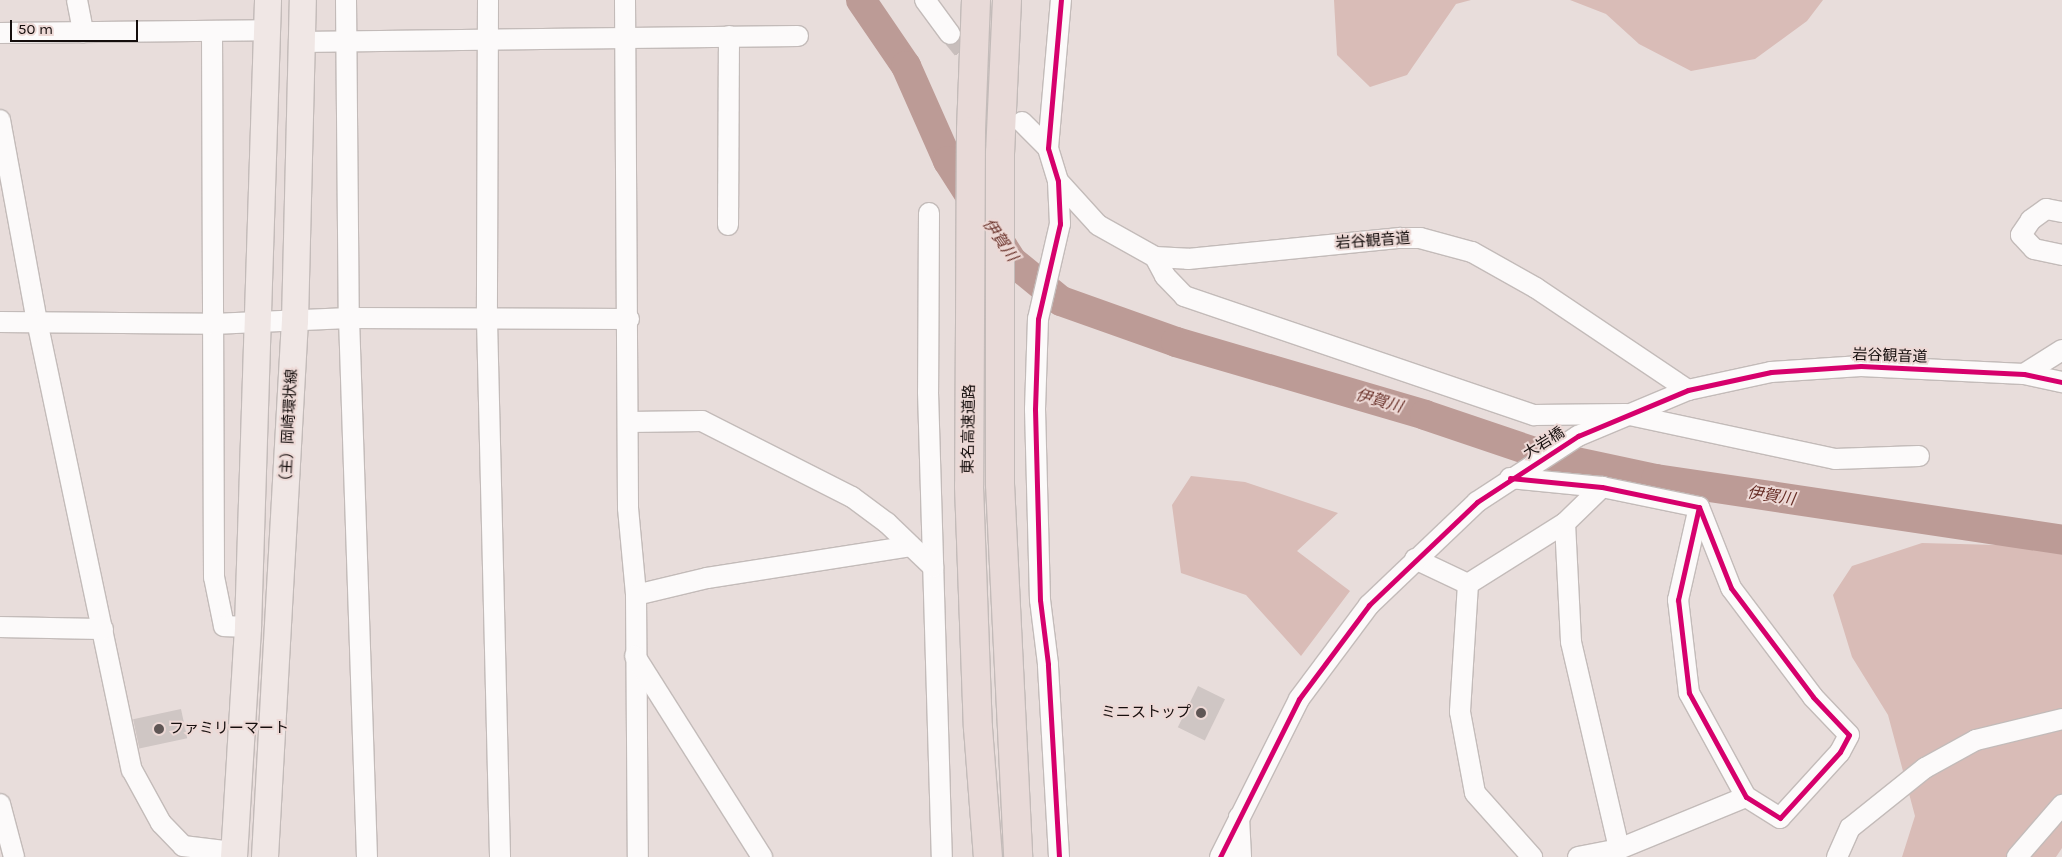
<!DOCTYPE html>
<meta charset="utf-8">
<style>
body{margin:0}
#map{position:relative;width:2062px;height:857px;overflow:hidden;background:#e8dddb;font-family:Karla,"Noto Sans JP",sans-serif}
div>[style]{position:absolute}
.forest>*{inset:0;background:#d9bcb7}
.river>*{height:30px;margin:-15px;padding:0 15px;transform-origin:15px;border-radius:15px;background:#bc9b96}
.building>*{inset:0;background:#cfc6c4;transform-origin:0 0}
.minor-tunnel>*{height:20px;margin-top:-10px;transform-origin:0;background:repeating-linear-gradient(90deg,#c8bebc 0 20px,transparent 0 30px)}
.roads{filter:drop-shadow(1px 0 #c3bbb9) drop-shadow(-1px 0 #c3bbb9) drop-shadow(0 1px #c3bbb9) drop-shadow(0 -1px #c3bbb9)}
.minor>*{height:20px;margin:-10px;padding:0 10px;transform-origin:10px;border-radius:10px;background:#fcfafa}
.major>*{height:26px;margin:-13px;padding:0 13px;transform-origin:13px;border-radius:13px;background:#f0e7e5}
.highway>*{height:28px;margin:-14px;padding:0 14px;transform-origin:14px;border-radius:14px;background:#e8dad8}
.cycleway>*{height:5px;margin:-2.5px;padding:0 2.5px;transform-origin:2.5px;border-radius:2.5px;background:#d6006c}
.dots>*{width:14px;height:14px;translate:-50% -50%;box-sizing:border-box;border:2px solid #edd9d6;border-radius:50%}
span{translate:-50% -50%;white-space:nowrap;text-align:center;line-height:1.15;-webkit-text-stroke:4px #edd9d6;paint-order:stroke}
.street-label{font-size:15px;color:#150e0d}
.poi-label{font-size:15px;color:#150e0d}
.right{translate:-100% -50%;text-align:right}
.left{translate:0 -50%;text-align:left}
.water-label{font-size:16px;color:#672e26;font-style:italic}
.scale{position:absolute;left:10px;top:20px;width:128px;height:22px;box-sizing:border-box;border:2px solid #150e0d;border-top:0;padding-left:6px;font-size:15px;line-height:18px;white-space:nowrap;color:#150e0d;-webkit-text-stroke:4px #edd9d6;paint-order:stroke}
</style>
<div id="map">
<div class="forest">
<div style="clip-path:polygon(1334px 0,1471px 0,1456px 4px,1407px 75px,1370px 87px,1337px 55px)"></div>
<div style="clip-path:polygon(1570px 0,1823px 0,1807px 21px,1755px 59px,1691px 71px,1639px 44px,1606px 14px)"></div>
<div style="clip-path:polygon(1191px 476px,1245px 482px,1338px 513px,1297px 551px,1350px 591px,1301px 656px,1246px 595px,1181px 573px,1172px 505px)"></div>
<div style="clip-path:polygon(1922px 543px,2035px 546px,2062px 551px,2062px 848px,2056px 857px,1902px 857px,1915px 816px,1888px 715px,1852px 657px,1833px 595px,1852px 566px)"></div>
</div>
<div class="river">
<div style="left:861px;top:0;width:80px;rotate:55.7deg"></div>
<div style="left:906px;top:66px;width:104px;rotate:66.1deg"></div>
<div style="left:948px;top:161px;width:119px;rotate:57.4deg"></div>
<div style="left:1012px;top:261px;width:63px;rotate:39.2deg"></div>
<div style="left:1061px;top:301px;width:122px;rotate:19.6deg"></div>
<div style="left:1176px;top:342px;width:259px;rotate:16.3deg"></div>
<div style="left:1425px;top:415px;width:125px;rotate:18.7deg"></div>
<div style="left:1543px;top:455px;width:116px;rotate:12deg"></div>
<div style="left:1656px;top:479px;width:411px;rotate:8.5deg"></div>
</div>
<div class="building">
<div style="left:1198px;top:686px;width:30px;height:46px;rotate:26deg"></div>
<div style="left:181px;top:709px;width:30px;height:49px;rotate:78deg"></div>
</div>
<div class="minor-tunnel">
<div style="left:950px;top:34px;width:88px;rotate:50.5deg"></div>
</div>
<div class="roads">
<div class="minor">
<div style="left:77px;top:0;width:33px;rotate:79deg"></div>
<div style="left:346px;top:0;width:318px;rotate:89.5deg"></div>
<div style="left:349px;top:318px;width:539px;rotate:88.09deg"></div>
<div style="left:488px;top:0;width:320px;rotate:90.2deg"></div>
<div style="left:487px;top:320px;width:537px;rotate:88.61deg"></div>
<div style="left:625px;top:0;width:508px;rotate:89.66deg"></div>
<div style="left:628px;top:508px;width:87px;rotate:84.7deg"></div>
<div style="left:636px;top:595px;width:262px;rotate:89.6deg"></div>
<div style="left:925px;top:0;width:42px;rotate:53.7deg"></div>
<div style="left:212px;top:31px;width:546px;rotate:89.79deg"></div>
<div style="left:214px;top:577px;width:50px;rotate:78.5deg"></div>
<div style="left:224px;top:626px;width:24px;rotate:2deg"></div>
<div style="left:0;top:33px;width:267px;rotate:-0.6deg"></div>
<div style="left:300px;top:42px;width:498px;rotate:-0.7deg"></div>
<div style="left:0;top:120px;width:204px;rotate:79.6deg"></div>
<div style="left:37px;top:321px;width:459px;rotate:78.1deg"></div>
<div style="left:132px;top:770px;width:60px;rotate:61.3deg"></div>
<div style="left:161px;top:823px;width:32px;rotate:46deg"></div>
<div style="left:183px;top:846px;width:50px;rotate:6.8deg"></div>
<div style="left:1022px;top:122px;width:37px;rotate:45deg"></div>
<div style="left:1058px;top:181px;width:59px;rotate:47.7deg"></div>
<div style="left:1098px;top:225px;width:65px;rotate:29.3deg"></div>
<div style="left:1155px;top:257px;width:33px;rotate:3deg"></div>
<div style="left:1188px;top:259px;width:213px;rotate:-5.7deg"></div>
<div style="left:1400px;top:238px;width:20px"></div>
<div style="left:1420px;top:238px;width:54px;rotate:15.1deg"></div>
<div style="left:1472px;top:252px;width:73px;rotate:29.4deg"></div>
<div style="left:1536px;top:288px;width:183px;rotate:33.9deg"></div>
<div style="left:2062px;top:212px;width:16px;rotate:-169deg"></div>
<div style="left:2046px;top:209px;width:19px;rotate:144deg"></div>
<div style="left:2031px;top:220px;width:18px;rotate:124deg"></div>
<div style="left:2021px;top:235px;width:19px;rotate:47deg"></div>
<div style="left:2034px;top:249px;width:29px;rotate:12deg"></div>
<div style="left:929px;top:213px;width:179px;rotate:90.3deg"></div>
<div style="left:928px;top:392px;width:465px;rotate:88.3deg"></div>
<div style="left:728px;top:225px;width:189px;rotate:-89.7deg"></div>
<div style="left:1155px;top:257px;width:21px;rotate:62deg"></div>
<div style="left:1165px;top:276px;width:28px;rotate:46deg"></div>
<div style="left:1184px;top:296px;width:370px;rotate:18.8deg"></div>
<div style="left:1534px;top:415px;width:91px;rotate:-0.6deg"></div>
<div style="left:1625px;top:414px;width:215px;rotate:12.1deg"></div>
<div style="left:1835px;top:459px;width:84px;rotate:-2deg"></div>
<div style="left:0;top:322px;width:213px;rotate:0.5deg"></div>
<div style="left:213px;top:324px;width:136px;rotate:-2.5deg"></div>
<div style="left:349px;top:318px;width:280px;rotate:0.2deg"></div>
<div style="left:2024px;top:374px;width:45px;rotate:-32.3deg"></div>
<div style="left:629px;top:422px;width:73px;rotate:-0.8deg"></div>
<div style="left:702px;top:421px;width:168px;rotate:26.9deg"></div>
<div style="left:852px;top:497px;width:44px;rotate:36.6deg"></div>
<div style="left:887px;top:523px;width:64px;rotate:43.7deg"></div>
<div style="left:1510px;top:478px;width:92px;rotate:5.6deg"></div>
<div style="left:1602px;top:487px;width:99px;rotate:11.7deg"></div>
<div style="left:1699px;top:507px;width:87px;rotate:68.4deg"></div>
<div style="left:1731px;top:588px;width:136px;rotate:53deg"></div>
<div style="left:1813px;top:697px;width:52px;rotate:46.5deg"></div>
<div style="left:1849px;top:735px;width:19px;rotate:118deg"></div>
<div style="left:1840px;top:752px;width:89px;rotate:132.3deg"></div>
<div style="left:1780px;top:818px;width:40px;rotate:-148deg"></div>
<div style="left:1746px;top:797px;width:119px;rotate:-118.7deg"></div>
<div style="left:1689px;top:693px;width:94px;rotate:-96.7deg"></div>
<div style="left:1678px;top:600px;width:95px;rotate:-77.3deg"></div>
<div style="left:1565px;top:523px;width:119px;rotate:87.1deg"></div>
<div style="left:1571px;top:642px;width:212px;rotate:76.9deg"></div>
<div style="left:1415px;top:559px;width:59px;rotate:25.3deg"></div>
<div style="left:1468px;top:584px;width:128px;rotate:93.6deg"></div>
<div style="left:1460px;top:712px;width:82px;rotate:79.5deg"></div>
<div style="left:1475px;top:793px;width:86px;rotate:48.3deg"></div>
<div style="left:1468px;top:584px;width:115px;rotate:-32.2deg"></div>
<div style="left:1565px;top:523px;width:52px;rotate:-44.2deg"></div>
<div style="left:636px;top:595px;width:73px;rotate:-13.5deg"></div>
<div style="left:707px;top:578px;width:206px;rotate:-8.9deg"></div>
<div style="left:0;top:627px;width:103px;rotate:1.1deg"></div>
<div style="left:635px;top:656px;width:238px;rotate:57.7deg"></div>
<div style="left:0;top:804px;width:55px;rotate:75.2deg"></div>
<div style="left:1239px;top:817px;width:40px;rotate:87.1deg"></div>
<div style="left:1059px;top:857px;width:193px;rotate:-93.3deg"></div>
<div style="left:1048px;top:664px;width:64px;rotate:-97.1deg"></div>
<div style="left:1040px;top:600px;width:191px;rotate:-91.5deg"></div>
<div style="left:1035px;top:409px;width:90px;rotate:-88.1deg"></div>
<div style="left:1038px;top:319px;width:98px;rotate:-77deg"></div>
<div style="left:1060px;top:224px;width:43px;rotate:-92.7deg"></div>
<div style="left:1058px;top:181px;width:34px;rotate:-107deg"></div>
<div style="left:1048px;top:148px;width:149px;rotate:-85deg"></div>
<div style="left:1220px;top:857px;width:177px;rotate:-63.4deg"></div>
<div style="left:1299px;top:699px;width:117px;rotate:-53.3deg"></div>
<div style="left:1369px;top:605px;width:149px;rotate:-43.6deg"></div>
<div style="left:1477px;top:502px;width:121px;rotate:-33.2deg"></div>
<div style="left:1578px;top:436px;width:119px;rotate:-22.7deg"></div>
<div style="left:1688px;top:390px;width:85px;rotate:-12.2deg"></div>
<div style="left:1771px;top:372px;width:90px;rotate:-3.8deg"></div>
<div style="left:1861px;top:366px;width:163px;rotate:2.8deg"></div>
<div style="left:2024px;top:374px;width:39px;rotate:12deg"></div>
<div style="left:1578px;top:857px;width:42px;rotate:-11deg"></div>
<div style="left:1619px;top:849px;width:137px;rotate:-22.3deg"></div>
<div style="left:1837px;top:857px;width:32px;rotate:-66deg"></div>
<div style="left:1850px;top:828px;width:96px;rotate:-38.7deg"></div>
<div style="left:1925px;top:768px;width:58px;rotate:-28.8deg"></div>
<div style="left:1976px;top:740px;width:89px;rotate:-13.7deg"></div>
<div style="left:2017px;top:857px;width:69px;rotate:-49.1deg"></div>
</div>
<div class="major">
<div style="left:234px;top:857px;width:230px;rotate:-86.5deg"></div>
<div style="left:248px;top:627px;width:627px;rotate:-88.17deg"></div>
<div style="left:265px;top:857px;width:537px;rotate:-86.8deg"></div>
<div style="left:295px;top:321px;width:321px;rotate:-88.6deg"></div>
</div>
<div class="highway">
<div style="left:976px;top:0;width:131px;rotate:92.2deg"></div>
<div style="left:971px;top:131px;width:355px;rotate:90.3deg"></div>
<div style="left:969px;top:486px;width:242px;rotate:87.9deg"></div>
<div style="left:978px;top:728px;width:129px;rotate:85.6deg"></div>
<div style="left:1007px;top:0;width:153px;rotate:92.6deg"></div>
<div style="left:1000px;top:153px;width:331px;rotate:90deg"></div>
<div style="left:1000px;top:484px;width:373px;rotate:87.2deg"></div>
</div>
</div>
<div class="cycleway">
<div style="left:1510px;top:478px;width:92px;rotate:5.6deg"></div>
<div style="left:1602px;top:487px;width:99px;rotate:11.7deg"></div>
<div style="left:1699px;top:507px;width:87px;rotate:68.4deg"></div>
<div style="left:1731px;top:588px;width:136px;rotate:53deg"></div>
<div style="left:1813px;top:697px;width:52px;rotate:46.5deg"></div>
<div style="left:1849px;top:735px;width:19px;rotate:118deg"></div>
<div style="left:1840px;top:752px;width:89px;rotate:132.3deg"></div>
<div style="left:1780px;top:818px;width:40px;rotate:-148deg"></div>
<div style="left:1746px;top:797px;width:119px;rotate:-118.7deg"></div>
<div style="left:1689px;top:693px;width:94px;rotate:-96.7deg"></div>
<div style="left:1678px;top:600px;width:95px;rotate:-77.3deg"></div>
<div style="left:1059px;top:857px;width:193px;rotate:-93.3deg"></div>
<div style="left:1048px;top:664px;width:64px;rotate:-97.1deg"></div>
<div style="left:1040px;top:600px;width:191px;rotate:-91.5deg"></div>
<div style="left:1035px;top:409px;width:90px;rotate:-88.1deg"></div>
<div style="left:1038px;top:319px;width:98px;rotate:-77deg"></div>
<div style="left:1060px;top:224px;width:43px;rotate:-92.7deg"></div>
<div style="left:1058px;top:181px;width:34px;rotate:-107deg"></div>
<div style="left:1048px;top:148px;width:149px;rotate:-85deg"></div>
<div style="left:1220px;top:857px;width:177px;rotate:-63.4deg"></div>
<div style="left:1299px;top:699px;width:117px;rotate:-53.3deg"></div>
<div style="left:1369px;top:605px;width:149px;rotate:-43.6deg"></div>
<div style="left:1477px;top:502px;width:121px;rotate:-33.2deg"></div>
<div style="left:1578px;top:436px;width:119px;rotate:-22.7deg"></div>
<div style="left:1688px;top:390px;width:85px;rotate:-12.2deg"></div>
<div style="left:1771px;top:372px;width:90px;rotate:-3.8deg"></div>
<div style="left:1861px;top:366px;width:163px;rotate:2.8deg"></div>
<div style="left:2024px;top:374px;width:39px;rotate:12deg"></div>
</div>
<div class="dots">
<div style="left:1201px;top:713px;background:#5f5655"></div>
<div style="left:159px;top:729px;background:#5f5655"></div>
</div>
<div class="street-label">
<span style="left:1373px;top:241px;rotate:-4deg">岩谷観音道</span>
<span style="left:1890px;top:356px;rotate:2deg">岩谷観音道</span>
<span style="left:289px;top:429px;rotate:-87deg">（主）岡崎環状線</span>
<span style="left:969px;top:429px;rotate:-89deg">東名高速道路</span>
<span style="left:1544px;top:443px;rotate:-32deg">大岩橋</span>
</div>
<div class="poi-label">
<span class="right" style="left:1191px;top:713px">ミニストップ</span>
<span class="left" style="left:169px;top:729px">ファミリーマート</span>
</div>
<div class="water-label">
<span style="left:1000px;top:240px;rotate:55deg">伊賀川</span>
<span style="left:1379px;top:401px;rotate:16deg">伊賀川</span>
<span style="left:1771px;top:496px;rotate:9deg">伊賀川</span>
</div>
<div class="scale">50 m</div>
</div>
